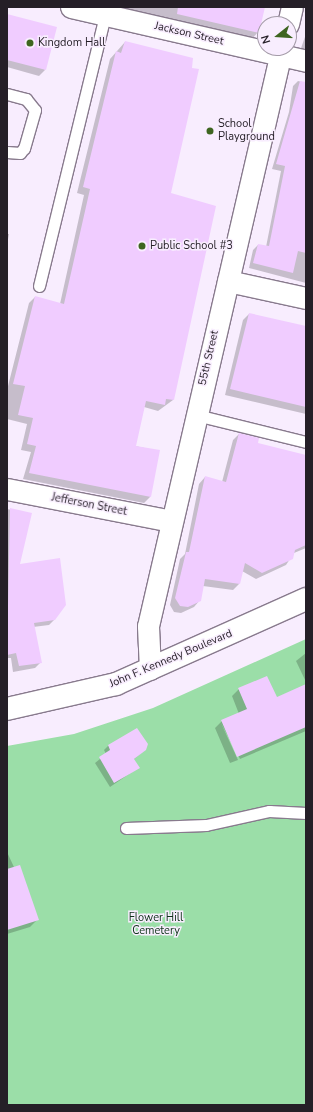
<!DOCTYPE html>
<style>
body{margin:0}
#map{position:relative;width:313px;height:1112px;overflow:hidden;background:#f8edfe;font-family:"Nunito Sans",sans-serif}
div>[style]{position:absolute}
.green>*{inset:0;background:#9bdea8}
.shadow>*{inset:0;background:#0003}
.building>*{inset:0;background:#f0ccff}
.roads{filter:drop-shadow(1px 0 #887a8d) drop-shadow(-1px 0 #887a8d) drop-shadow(0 1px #887a8d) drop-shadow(0 -1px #887a8d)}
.service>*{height:11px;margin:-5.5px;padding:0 5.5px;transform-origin:5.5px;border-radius:5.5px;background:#fff}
.minor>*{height:21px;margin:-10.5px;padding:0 10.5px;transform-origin:10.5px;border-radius:10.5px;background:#fff}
.primary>*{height:22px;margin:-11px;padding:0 11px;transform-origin:11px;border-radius:11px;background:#fff}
.dots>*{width:11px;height:11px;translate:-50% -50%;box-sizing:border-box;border:2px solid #f8edfe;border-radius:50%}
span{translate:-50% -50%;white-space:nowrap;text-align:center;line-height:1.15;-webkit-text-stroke:3px #f8edfe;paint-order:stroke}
.street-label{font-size:11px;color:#251f27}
.poi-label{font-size:11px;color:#251f27}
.left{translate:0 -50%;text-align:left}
.park-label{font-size:11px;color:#0d3218}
.frame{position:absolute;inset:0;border:8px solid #251f27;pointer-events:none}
.north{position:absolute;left:257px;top:16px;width:40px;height:40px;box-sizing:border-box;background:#f8edfe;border:1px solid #a49ba8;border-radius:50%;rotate:253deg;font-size:11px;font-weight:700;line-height:16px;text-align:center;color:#251f27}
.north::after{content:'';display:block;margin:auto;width:14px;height:18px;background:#3e6520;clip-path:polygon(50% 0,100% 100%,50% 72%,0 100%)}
</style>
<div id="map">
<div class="green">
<div style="clip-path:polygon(306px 639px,306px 1105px,7px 1105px,7px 746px,74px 734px,153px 708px)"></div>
</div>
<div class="shadow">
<div style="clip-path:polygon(118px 7px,264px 7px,258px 32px,252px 39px)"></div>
<div style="clip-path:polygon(7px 15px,45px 70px,39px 76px,7px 67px)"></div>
<div style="clip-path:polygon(306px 34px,306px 52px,300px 51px)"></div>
<div style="clip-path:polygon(125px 42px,170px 193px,173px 400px,158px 411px,144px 407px,135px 446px,159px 451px,150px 497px,144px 503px,23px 479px,31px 452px,21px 450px,27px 424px,7px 419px,7px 390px,29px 303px,35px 297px,60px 304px,84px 195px,77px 193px,110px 59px)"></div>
<div style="clip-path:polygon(298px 81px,306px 83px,306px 283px,249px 268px,253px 250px,258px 245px,266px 247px,281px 171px,272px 169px,289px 112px,293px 86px)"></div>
<div style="clip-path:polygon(7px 234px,9px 234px,7px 245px)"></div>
<div style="clip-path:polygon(249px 314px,306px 327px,306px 414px,225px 395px,243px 320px)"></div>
<div style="clip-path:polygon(239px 434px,256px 444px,306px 456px,306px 548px,294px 553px,286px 565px,256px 579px,242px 571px,239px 584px,233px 590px,203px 586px,200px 600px,194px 607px,181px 613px,174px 612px,170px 605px,180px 559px,185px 554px,199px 484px,205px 477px,222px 482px,233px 440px)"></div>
<div style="clip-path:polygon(7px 509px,30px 514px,19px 566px,55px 619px,49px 625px,33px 627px,41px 662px,35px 668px,13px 672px,11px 658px,7px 658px)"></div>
<div style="clip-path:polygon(306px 653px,306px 682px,296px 661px)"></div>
<div style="clip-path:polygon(306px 685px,306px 731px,240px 759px,221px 723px,238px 760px,230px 763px,215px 728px,222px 721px,239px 714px,232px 696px,239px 689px,276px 698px)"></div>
<div style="clip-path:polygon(137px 729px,145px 750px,133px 760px,138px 768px,110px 787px,95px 763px,106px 754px,104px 750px,108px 746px)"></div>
<div style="clip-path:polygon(7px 852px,38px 919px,30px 927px,7px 934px)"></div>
</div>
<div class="building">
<div style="clip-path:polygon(178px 7px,265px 7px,259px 33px,177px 14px)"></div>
<div style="clip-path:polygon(7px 14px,57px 27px,46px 70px,7px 60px)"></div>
<div style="clip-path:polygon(125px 41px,193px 58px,192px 68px,199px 69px,171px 193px,216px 206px,174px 400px,166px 399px,165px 405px,146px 401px,136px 446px,160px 450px,151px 497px,29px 473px,36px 446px,27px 444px,33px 418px,18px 415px,25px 386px,13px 384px,35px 296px,64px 304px,90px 189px,83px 187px,116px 51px,121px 53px)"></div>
<div style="clip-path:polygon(300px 81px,306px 82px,306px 253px,298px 251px,293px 273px,253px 263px,258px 244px,269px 246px,285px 166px,276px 164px)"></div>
<div style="clip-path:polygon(249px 313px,306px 326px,306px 407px,230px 389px)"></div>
<div style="clip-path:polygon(239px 433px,259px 438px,258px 443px,306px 455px,306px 545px,295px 550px,293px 559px,262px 573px,245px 563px,240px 584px,205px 579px,201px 601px,188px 607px,180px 606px,175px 598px,186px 552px,189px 552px,205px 476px,226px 482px)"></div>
<div style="clip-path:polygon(10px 508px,32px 513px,20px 564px,60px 558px,66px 605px,55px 620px,34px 623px,42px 663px,19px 666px,16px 653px,7px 655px)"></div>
<div style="clip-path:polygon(267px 676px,277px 697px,306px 684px,306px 727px,237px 757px,221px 720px,247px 709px,238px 688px)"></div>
<div style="clip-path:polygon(137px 728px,148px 744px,146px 750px,134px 759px,140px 768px,114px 783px,99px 757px,110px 750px,108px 745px)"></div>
<div style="clip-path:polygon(20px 865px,39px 920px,7px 930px,7px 869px)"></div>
</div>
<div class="roads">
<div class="service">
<div style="left:7px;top:94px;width:20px;rotate:15deg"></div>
<div style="left:26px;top:99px;width:14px;rotate:51deg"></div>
<div style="left:35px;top:110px;width:40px;rotate:106deg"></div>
<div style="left:24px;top:148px;width:6px;rotate:129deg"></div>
<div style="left:20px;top:153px;width:13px;rotate:-176deg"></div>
<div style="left:39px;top:286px;width:279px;rotate:-76.3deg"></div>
<div style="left:196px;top:415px;width:113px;rotate:13.8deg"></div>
<div style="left:126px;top:828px;width:80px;rotate:-2.1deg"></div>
<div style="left:206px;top:825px;width:65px;rotate:-12.5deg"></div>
<div style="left:269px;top:811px;width:37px;rotate:3deg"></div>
</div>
<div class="minor">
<div style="left:71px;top:7px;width:241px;rotate:12.9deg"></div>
<div style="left:288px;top:24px;width:17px;rotate:-77deg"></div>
<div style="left:228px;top:281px;width:80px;rotate:12.3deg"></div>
<div style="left:7px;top:489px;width:167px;rotate:11deg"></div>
<div style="left:150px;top:669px;width:43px;rotate:-92.7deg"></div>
<div style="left:148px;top:626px;width:593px;rotate:-76.95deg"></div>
</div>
<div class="primary">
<div style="left:7px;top:709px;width:112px;rotate:-12.9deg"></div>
<div style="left:116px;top:684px;width:208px;rotate:-24.1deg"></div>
</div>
</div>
<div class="dots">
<div style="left:30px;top:43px;background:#3e6520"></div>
<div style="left:210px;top:131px;background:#3e6520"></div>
<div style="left:142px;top:246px;background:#3e6520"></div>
</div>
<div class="street-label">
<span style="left:189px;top:34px;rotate:13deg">Jackson Street</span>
<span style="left:209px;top:358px;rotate:-77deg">55th Street</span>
<span style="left:89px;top:505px;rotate:11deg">Jefferson Street</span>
<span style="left:171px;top:659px;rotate:-23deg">John F. Kennedy Boulevard</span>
</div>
<div class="poi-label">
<span class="left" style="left:38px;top:43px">Kingdom Hall</span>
<span class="left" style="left:218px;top:131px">School<br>Playground</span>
<span class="left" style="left:150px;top:246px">Public School #3</span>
</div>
<div class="park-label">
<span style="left:156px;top:925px">Flower Hill<br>Cemetery</span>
</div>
<div class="frame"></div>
<div class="north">N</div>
</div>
